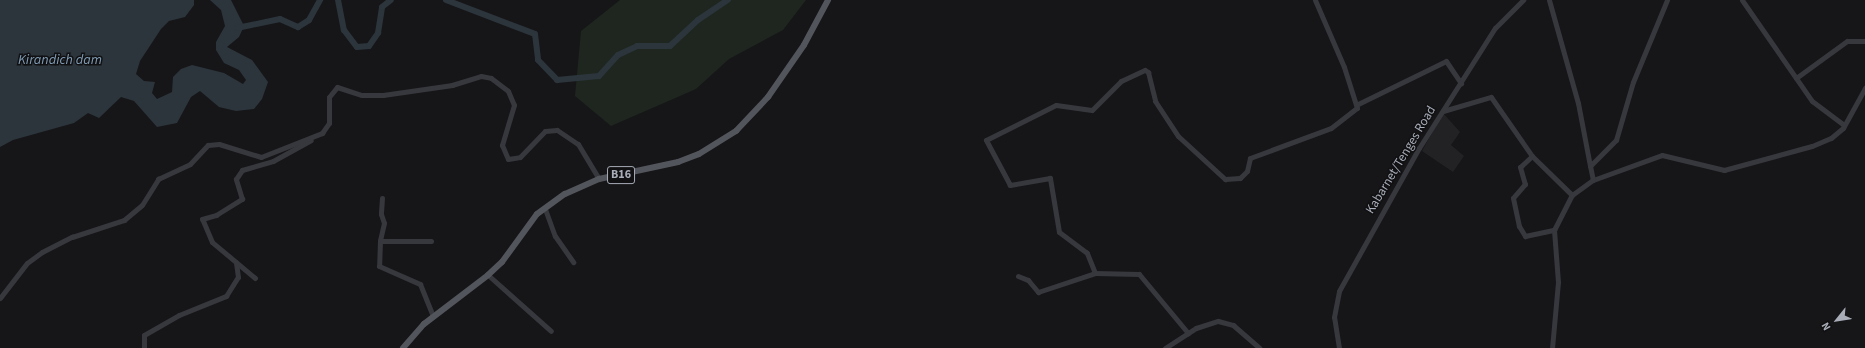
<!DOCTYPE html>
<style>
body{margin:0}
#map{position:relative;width:1865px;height:348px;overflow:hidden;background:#161618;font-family:"Source Sans 3",sans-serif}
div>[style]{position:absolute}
.built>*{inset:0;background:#222225}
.green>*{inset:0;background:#1e261f}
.water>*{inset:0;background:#2c353c}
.river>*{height:6px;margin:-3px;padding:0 3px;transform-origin:3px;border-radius:3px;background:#2c353c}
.minor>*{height:5px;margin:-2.5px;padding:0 2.5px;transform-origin:2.5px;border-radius:2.5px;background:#37383d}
.major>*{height:6px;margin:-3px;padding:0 3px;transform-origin:3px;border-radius:3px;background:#53555c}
span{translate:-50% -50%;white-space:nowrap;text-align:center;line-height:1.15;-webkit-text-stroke:3px #111113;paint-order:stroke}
.shield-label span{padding:1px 3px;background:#111113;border:1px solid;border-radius:3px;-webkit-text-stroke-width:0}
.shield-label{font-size:12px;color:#a8adb8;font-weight:700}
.street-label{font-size:13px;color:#a8adb8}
.water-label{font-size:14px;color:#7f9bb3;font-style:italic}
.north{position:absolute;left:1817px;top:300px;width:40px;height:40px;-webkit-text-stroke:3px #111113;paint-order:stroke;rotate:240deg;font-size:11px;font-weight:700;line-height:16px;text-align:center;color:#a8adb8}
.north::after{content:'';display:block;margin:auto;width:14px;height:18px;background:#a8adb8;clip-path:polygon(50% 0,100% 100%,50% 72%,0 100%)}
</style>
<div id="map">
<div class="built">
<div style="clip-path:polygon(1443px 113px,1460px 132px,1451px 145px,1464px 156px,1453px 172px,1422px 151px)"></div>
</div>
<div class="green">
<div style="clip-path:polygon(620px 0,806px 0,783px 30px,729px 59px,696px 89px,611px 126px,575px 96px,581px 31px)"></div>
</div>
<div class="water">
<div style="clip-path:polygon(0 0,194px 0,194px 5px,185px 17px,169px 21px,161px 29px,140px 61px,136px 74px,144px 81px,155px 82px,152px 93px,157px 99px,172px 92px,173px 77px,181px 69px,192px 65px,224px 73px,243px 84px,246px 80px,239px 70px,224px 63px,216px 50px,216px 42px,225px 26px,221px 10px,210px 0,231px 0,244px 26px,239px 37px,227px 47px,252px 60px,268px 82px,262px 99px,254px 109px,236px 111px,219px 107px,200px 91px,191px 97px,177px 123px,157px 127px,134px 101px,121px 97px,99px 118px,88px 113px,74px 123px,13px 140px,0 147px)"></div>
</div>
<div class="river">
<div style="left:338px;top:0;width:31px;rotate:79deg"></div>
<div style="left:344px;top:30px;width:21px;rotate:53deg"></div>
<div style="left:357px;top:47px;width:12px;rotate:-5deg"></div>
<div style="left:369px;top:46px;width:16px;rotate:-55deg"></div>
<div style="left:378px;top:33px;width:26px;rotate:-81deg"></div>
<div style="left:382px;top:7px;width:11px;rotate:-38deg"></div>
<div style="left:446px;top:0;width:95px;rotate:20.9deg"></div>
<div style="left:535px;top:34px;width:26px;rotate:83deg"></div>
<div style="left:538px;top:60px;width:28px;rotate:46deg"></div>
<div style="left:557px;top:80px;width:42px;rotate:-5.4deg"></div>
<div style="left:599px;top:76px;width:28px;rotate:-48deg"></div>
<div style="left:618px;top:55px;width:21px;rotate:-25deg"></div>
<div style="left:637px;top:46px;width:33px"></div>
<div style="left:670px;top:46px;width:38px;rotate:-43deg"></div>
<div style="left:698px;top:20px;width:36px;rotate:-34deg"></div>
<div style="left:237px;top:28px;width:44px;rotate:-11.8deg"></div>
<div style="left:280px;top:19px;width:20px;rotate:24deg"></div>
<div style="left:298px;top:27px;width:13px;rotate:-32deg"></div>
<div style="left:309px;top:20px;width:23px;rotate:-61deg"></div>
</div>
<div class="minor">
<div style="left:1549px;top:0;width:107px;rotate:74.3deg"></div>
<div style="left:1578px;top:103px;width:64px;rotate:79.2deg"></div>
<div style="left:1742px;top:0;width:123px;rotate:55.3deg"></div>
<div style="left:1812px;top:101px;width:40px;rotate:37deg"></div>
<div style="left:1796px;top:78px;width:63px;rotate:-36deg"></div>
<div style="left:1847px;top:41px;width:18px"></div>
<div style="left:1358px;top:104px;width:98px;rotate:-26deg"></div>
<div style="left:1446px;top:61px;width:27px;rotate:56deg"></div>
<div style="left:1443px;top:111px;width:50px;rotate:-16.3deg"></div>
<div style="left:1491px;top:97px;width:72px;rotate:55.2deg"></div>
<div style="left:1532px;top:156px;width:56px;rotate:44.3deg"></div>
<div style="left:1532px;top:156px;width:16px;rotate:137deg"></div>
<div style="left:1520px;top:167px;width:18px;rotate:74deg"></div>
<div style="left:1525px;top:184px;width:18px;rotate:131deg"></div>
<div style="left:1513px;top:198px;width:29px;rotate:78deg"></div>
<div style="left:1519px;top:226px;width:12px;rotate:59deg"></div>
<div style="left:1525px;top:236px;width:30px;rotate:-12deg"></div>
<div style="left:1593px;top:180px;width:73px;rotate:-19.9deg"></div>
<div style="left:1662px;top:155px;width:64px;rotate:13.6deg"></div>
<div style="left:1724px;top:170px;width:91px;rotate:-15.3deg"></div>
<div style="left:1812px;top:146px;width:21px;rotate:-23deg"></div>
<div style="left:1831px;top:138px;width:16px;rotate:-40deg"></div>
<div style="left:1843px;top:128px;width:46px;rotate:-61.2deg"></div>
<div style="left:382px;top:198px;width:16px;rotate:94deg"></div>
<div style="left:381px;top:214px;width:9px;rotate:72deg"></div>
<div style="left:384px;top:223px;width:18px;rotate:103deg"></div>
<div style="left:380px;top:241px;width:25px;rotate:92deg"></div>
<div style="left:379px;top:266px;width:45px;rotate:23.7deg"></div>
<div style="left:420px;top:284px;width:35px;rotate:68deg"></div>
<div style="left:545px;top:209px;width:29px;rotate:70deg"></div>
<div style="left:555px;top:236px;width:32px;rotate:55deg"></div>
<div style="left:380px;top:241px;width:51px"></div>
<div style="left:1095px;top:273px;width:22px;rotate:-112deg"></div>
<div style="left:1087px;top:253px;width:35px;rotate:-143deg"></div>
<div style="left:1059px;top:232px;width:55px;rotate:-99.5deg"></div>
<div style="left:1050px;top:178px;width:41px;rotate:170.1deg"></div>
<div style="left:1010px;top:185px;width:51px;rotate:-118.1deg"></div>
<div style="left:986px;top:140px;width:78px;rotate:-26.6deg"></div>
<div style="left:1056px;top:105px;width:36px;rotate:8deg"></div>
<div style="left:1092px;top:110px;width:41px;rotate:-45deg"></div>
<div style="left:1121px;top:81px;width:26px;rotate:-25deg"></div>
<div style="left:1145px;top:70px;width:4px;rotate:34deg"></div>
<div style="left:1148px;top:72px;width:30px;rotate:76deg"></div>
<div style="left:1155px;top:101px;width:42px;rotate:56.7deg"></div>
<div style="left:1178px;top:136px;width:64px;rotate:42.5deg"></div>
<div style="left:1225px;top:179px;width:15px;rotate:-4deg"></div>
<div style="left:1240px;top:178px;width:10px;rotate:-45deg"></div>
<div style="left:1247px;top:171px;width:13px;rotate:-77deg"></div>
<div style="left:1250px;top:158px;width:86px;rotate:-20.3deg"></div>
<div style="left:1331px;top:128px;width:33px;rotate:-38deg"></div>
<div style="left:1357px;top:108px;width:43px;rotate:-107.6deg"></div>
<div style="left:1344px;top:67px;width:73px;rotate:-113.4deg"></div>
<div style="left:488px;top:275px;width:84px;rotate:41.6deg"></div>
<div style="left:1018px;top:276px;width:11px;rotate:22deg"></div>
<div style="left:1028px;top:280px;width:16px;rotate:50deg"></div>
<div style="left:1038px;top:292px;width:60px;rotate:-18.4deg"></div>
<div style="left:1095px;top:273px;width:44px;rotate:1.3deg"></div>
<div style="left:1139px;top:274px;width:77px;rotate:50.3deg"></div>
<div style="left:255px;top:278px;width:56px;rotate:-140.1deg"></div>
<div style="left:212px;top:242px;width:25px;rotate:-113deg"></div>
<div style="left:202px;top:219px;width:15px;rotate:-16deg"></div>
<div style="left:216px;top:215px;width:31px;rotate:-32deg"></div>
<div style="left:242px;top:199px;width:21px;rotate:-107deg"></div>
<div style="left:236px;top:179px;width:11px;rotate:-56deg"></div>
<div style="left:242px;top:170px;width:32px;rotate:-16deg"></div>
<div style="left:273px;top:161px;width:43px;rotate:-28.9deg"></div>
<div style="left:0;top:298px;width:44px;rotate:-52.4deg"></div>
<div style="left:27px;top:263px;width:19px;rotate:-36deg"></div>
<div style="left:42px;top:252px;width:34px;rotate:-27deg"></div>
<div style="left:72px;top:237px;width:55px;rotate:-18.1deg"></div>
<div style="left:124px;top:220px;width:23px;rotate:-40deg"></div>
<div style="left:142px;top:205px;width:31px;rotate:-58deg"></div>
<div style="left:158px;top:179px;width:35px;rotate:-25deg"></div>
<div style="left:190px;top:164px;width:26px;rotate:-47deg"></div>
<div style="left:208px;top:145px;width:11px;rotate:-5deg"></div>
<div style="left:219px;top:144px;width:44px;rotate:17.2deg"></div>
<div style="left:261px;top:157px;width:66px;rotate:-21.5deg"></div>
<div style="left:322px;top:133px;width:12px;rotate:-55deg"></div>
<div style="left:329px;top:123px;width:26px;rotate:-90deg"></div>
<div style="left:329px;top:97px;width:13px;rotate:-51deg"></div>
<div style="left:337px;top:87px;width:26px;rotate:18deg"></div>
<div style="left:362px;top:95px;width:21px"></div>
<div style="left:383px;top:95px;width:70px;rotate:-8.2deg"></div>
<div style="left:452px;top:85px;width:30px;rotate:-17deg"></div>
<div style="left:481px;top:76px;width:10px;rotate:11deg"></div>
<div style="left:491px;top:78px;width:21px;rotate:37deg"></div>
<div style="left:508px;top:91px;width:15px;rotate:67deg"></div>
<div style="left:514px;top:105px;width:42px;rotate:106.7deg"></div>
<div style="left:502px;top:145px;width:15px;rotate:67deg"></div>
<div style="left:508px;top:159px;width:12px;rotate:-9deg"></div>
<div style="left:520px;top:157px;width:36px;rotate:-46deg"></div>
<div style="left:545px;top:131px;width:12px;rotate:-5deg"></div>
<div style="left:557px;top:130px;width:25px;rotate:34deg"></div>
<div style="left:578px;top:144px;width:41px;rotate:59deg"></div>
<div style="left:144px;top:348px;width:13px;rotate:-90deg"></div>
<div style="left:144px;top:335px;width:40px;rotate:-29.7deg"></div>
<div style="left:179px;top:315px;width:51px;rotate:-22deg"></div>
<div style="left:226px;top:296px;width:22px;rotate:-58deg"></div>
<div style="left:238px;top:277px;width:15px;rotate:-98deg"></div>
<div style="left:1165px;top:348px;width:37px;rotate:-33deg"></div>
<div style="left:1196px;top:328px;width:23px;rotate:-18deg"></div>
<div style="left:1218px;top:321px;width:16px;rotate:15deg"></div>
<div style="left:1233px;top:325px;width:35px;rotate:41deg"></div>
<div style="left:1339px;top:348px;width:31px;rotate:-99deg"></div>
<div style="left:1334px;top:317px;width:26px;rotate:-79deg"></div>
<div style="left:1339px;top:291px;width:164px;rotate:-60.8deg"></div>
<div style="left:1419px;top:148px;width:142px;rotate:-57.7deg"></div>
<div style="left:1495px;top:28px;width:40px;rotate:-45deg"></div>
<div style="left:1552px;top:348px;width:66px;rotate:-84.8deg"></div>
<div style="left:1558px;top:282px;width:52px;rotate:-94.4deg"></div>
<div style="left:1554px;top:230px;width:39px;rotate:-63deg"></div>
<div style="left:1572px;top:195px;width:26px;rotate:-36deg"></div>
<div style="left:1593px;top:180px;width:14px;rotate:-102deg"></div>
<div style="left:1590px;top:166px;width:37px;rotate:-45deg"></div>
<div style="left:1616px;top:140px;width:60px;rotate:-73.7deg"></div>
<div style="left:1633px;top:82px;width:89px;rotate:-67.5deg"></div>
</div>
<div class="major">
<div style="left:403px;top:348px;width:32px;rotate:-49deg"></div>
<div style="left:424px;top:324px;width:81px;rotate:-37.4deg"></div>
<div style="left:488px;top:275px;width:19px;rotate:-43deg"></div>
<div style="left:502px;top:262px;width:59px;rotate:-53.9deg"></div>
<div style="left:537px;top:214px;width:34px;rotate:-36deg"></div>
<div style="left:565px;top:194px;width:37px;rotate:-24deg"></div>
<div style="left:599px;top:179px;width:81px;rotate:-12.1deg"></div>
<div style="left:678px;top:162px;width:22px;rotate:-21deg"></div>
<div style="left:699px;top:154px;width:44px;rotate:-31.9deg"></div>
<div style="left:736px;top:131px;width:47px;rotate:-46.7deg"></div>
<div style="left:768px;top:97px;width:63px;rotate:-55.3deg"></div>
<div style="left:804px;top:45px;width:51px;rotate:-61.9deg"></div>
</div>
<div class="shield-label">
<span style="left:621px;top:175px">B16</span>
</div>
<div class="street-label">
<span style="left:1401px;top:160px;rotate:-59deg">Kabarnet/Tenges Road</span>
</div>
<div class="water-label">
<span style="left:60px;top:60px">Kirandich dam</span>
</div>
<div class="north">N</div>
</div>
